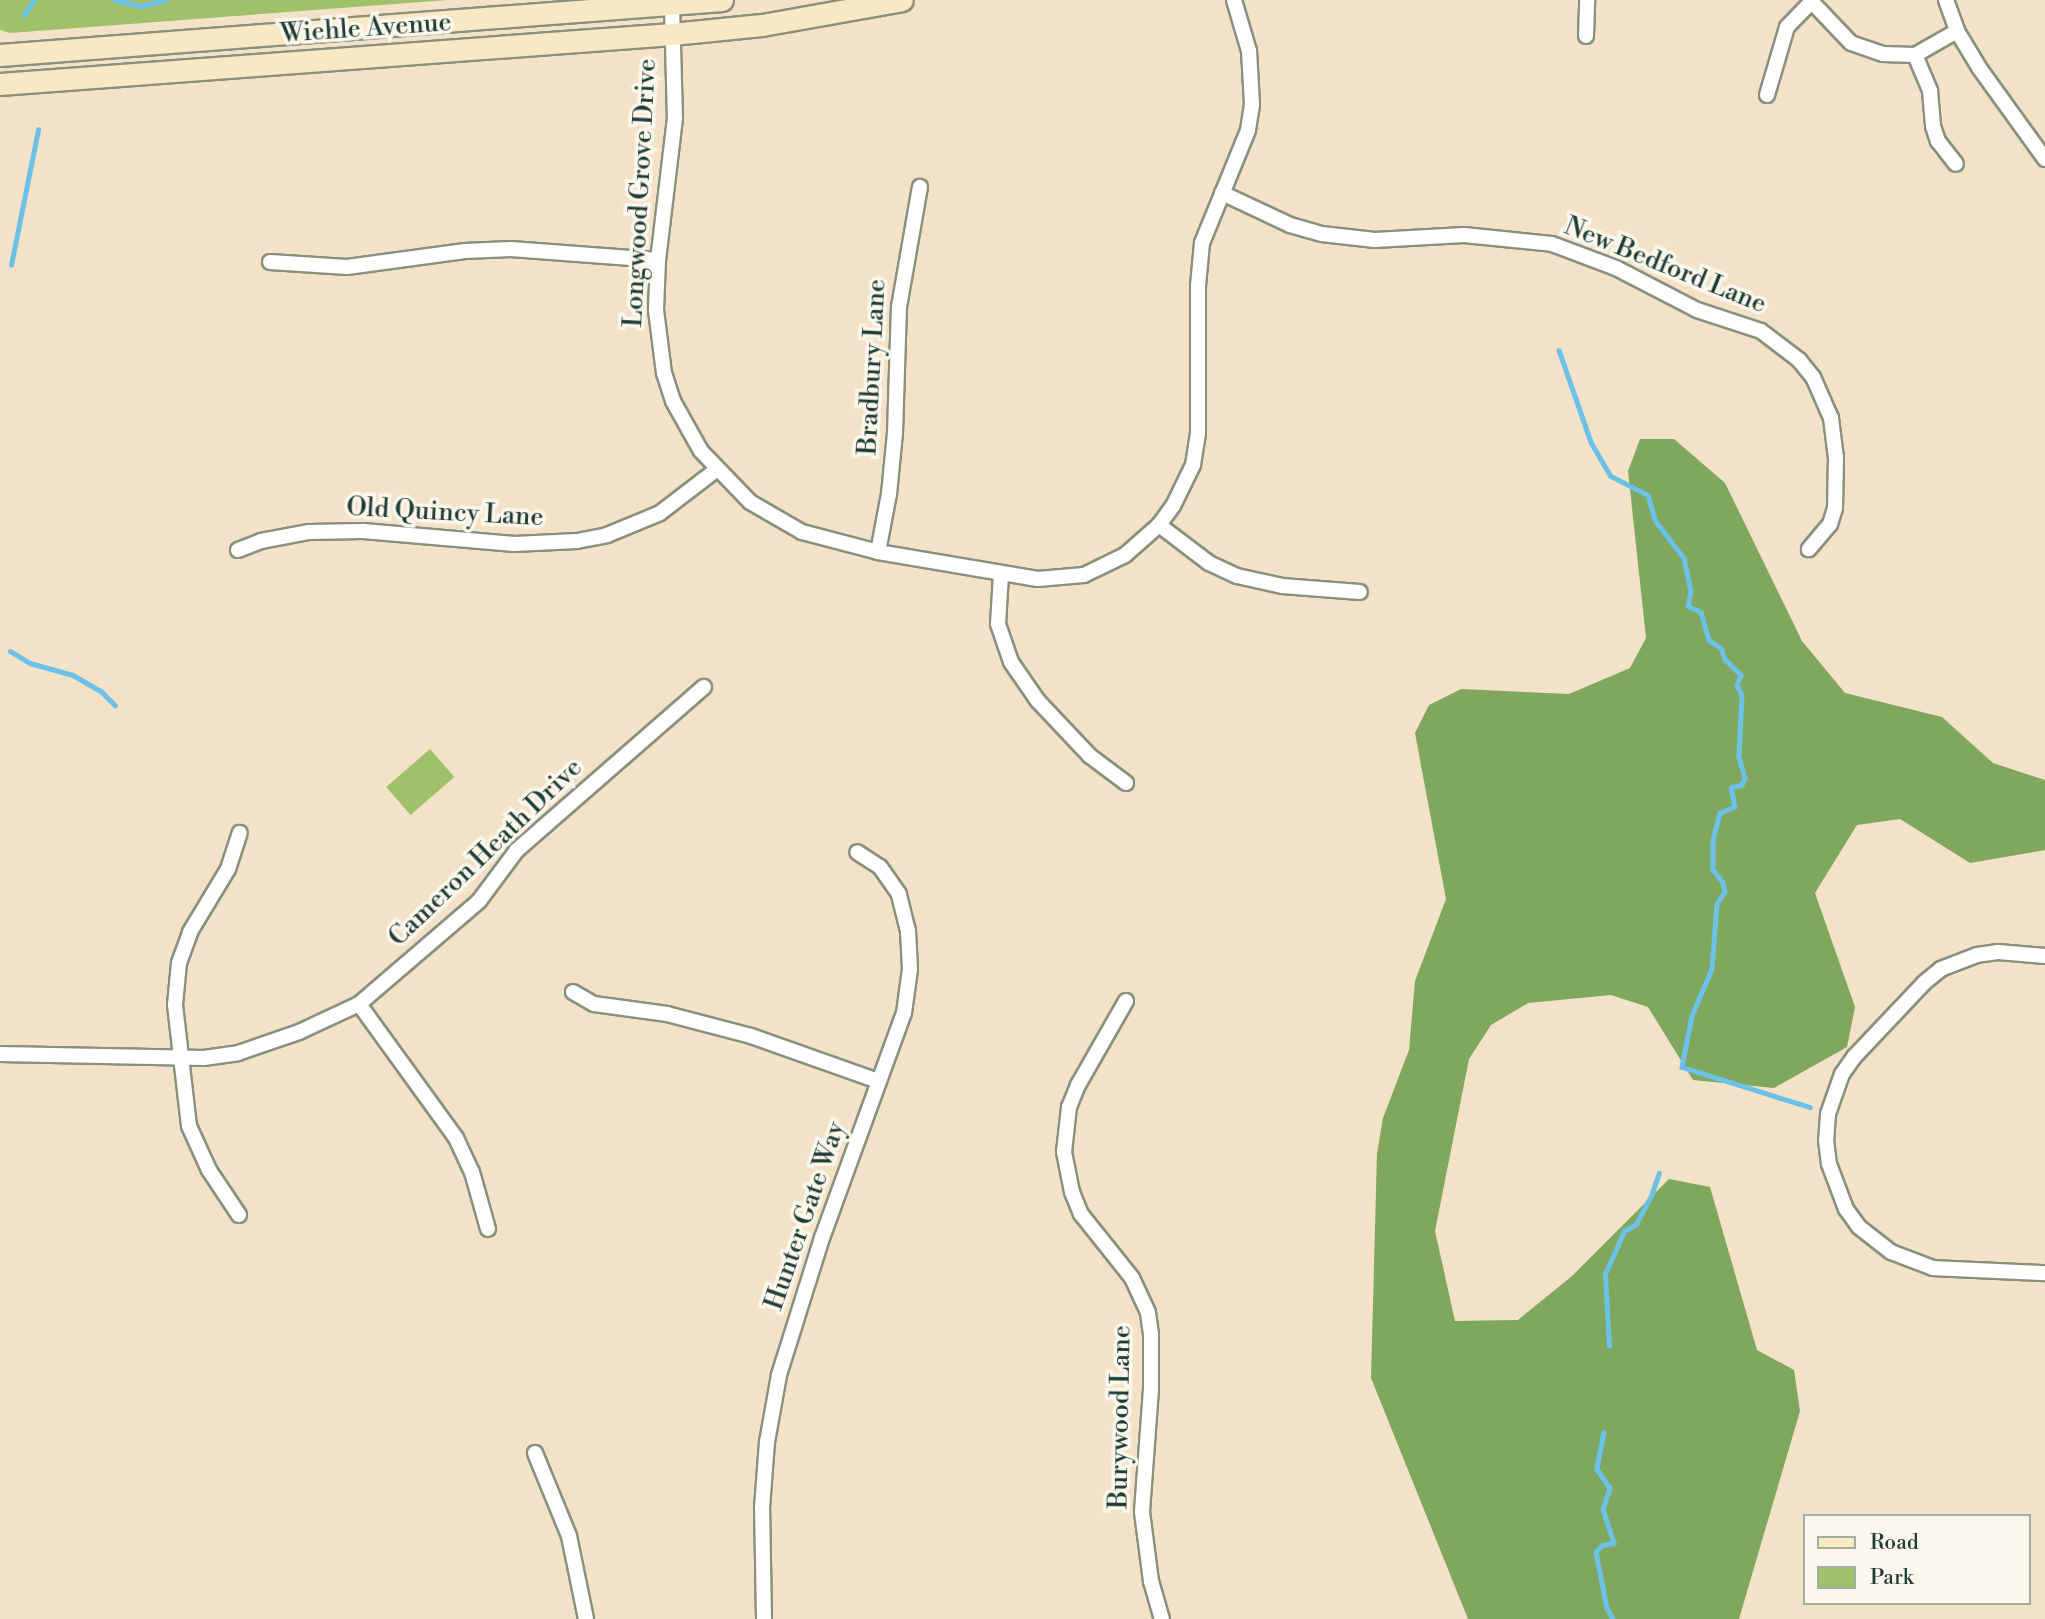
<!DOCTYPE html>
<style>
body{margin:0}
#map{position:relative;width:2045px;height:1619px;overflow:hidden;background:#f3e2c7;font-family:"Libre Bodoni",serif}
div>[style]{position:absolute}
.green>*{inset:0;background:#9fc16a;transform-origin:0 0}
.forest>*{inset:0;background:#7fa75e}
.stream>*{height:4.5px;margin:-2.25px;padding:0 2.25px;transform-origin:2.25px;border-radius:2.25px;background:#6cc1e8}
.roads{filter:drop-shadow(2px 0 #89907e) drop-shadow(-2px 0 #89907e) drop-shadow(0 2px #89907e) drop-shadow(0 -2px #89907e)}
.street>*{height:14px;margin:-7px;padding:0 7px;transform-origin:7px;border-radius:7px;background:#fff}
.secondary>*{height:21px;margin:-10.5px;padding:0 10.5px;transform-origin:10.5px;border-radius:10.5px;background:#f8e8c3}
span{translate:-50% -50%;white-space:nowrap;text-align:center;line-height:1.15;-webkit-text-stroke:7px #fbf7ec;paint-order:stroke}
.street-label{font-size:26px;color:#1f3d34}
.legend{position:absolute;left:1803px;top:1514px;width:228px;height:91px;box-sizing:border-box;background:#fbf7ec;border:2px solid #a3ada2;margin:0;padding:9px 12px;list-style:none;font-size:21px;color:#1f3d34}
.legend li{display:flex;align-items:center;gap:14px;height:35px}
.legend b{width:35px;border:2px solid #a3ada2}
</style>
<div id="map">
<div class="green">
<div style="clip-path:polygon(0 0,448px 0,10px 33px,0 30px)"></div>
<div style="left:430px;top:749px;width:37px;height:58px;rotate:49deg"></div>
</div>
<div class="forest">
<div style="clip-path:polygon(1640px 439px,1674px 439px,1725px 483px,1802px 641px,1845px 693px,1942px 717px,1993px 763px,2045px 780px,2045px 850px,1970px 863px,1900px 819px,1857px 825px,1815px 893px,1855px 1007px,1847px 1047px,1774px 1088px,1693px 1080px,1648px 1007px,1611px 995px,1528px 1003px,1491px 1025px,1469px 1059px,1435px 1231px,1455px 1321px,1518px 1320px,1572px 1276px,1669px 1179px,1710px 1187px,1757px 1350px,1794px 1370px,1800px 1411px,1739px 1619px,1468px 1619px,1371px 1378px,1377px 1153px,1383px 1118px,1409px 1050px,1415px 981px,1446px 899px,1415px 733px,1429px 705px,1461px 689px,1569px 694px,1630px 668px,1646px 638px,1628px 471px)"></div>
</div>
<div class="stream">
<div style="left:115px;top:0;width:28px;rotate:13deg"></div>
<div style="left:142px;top:6px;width:24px;rotate:-15deg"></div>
<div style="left:24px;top:15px;width:18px;rotate:-56deg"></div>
<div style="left:11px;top:265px;width:138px;rotate:-78.7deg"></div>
<div style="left:1559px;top:350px;width:97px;rotate:70.8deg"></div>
<div style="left:1591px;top:442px;width:39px;rotate:60deg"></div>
<div style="left:1611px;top:476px;width:42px;rotate:27.2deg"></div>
<div style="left:1648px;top:495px;width:26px;rotate:74deg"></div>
<div style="left:1655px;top:520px;width:48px;rotate:52.7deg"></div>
<div style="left:1684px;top:558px;width:34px;rotate:78deg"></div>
<div style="left:1691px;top:591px;width:15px;rotate:101deg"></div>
<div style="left:1688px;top:606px;width:14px;rotate:25deg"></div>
<div style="left:1701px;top:612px;width:29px;rotate:74deg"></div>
<div style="left:1709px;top:640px;width:14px;rotate:34deg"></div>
<div style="left:1721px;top:648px;width:12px;rotate:70deg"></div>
<div style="left:1725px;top:659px;width:23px;rotate:45deg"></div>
<div style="left:1741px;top:675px;width:11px;rotate:112deg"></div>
<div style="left:1737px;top:685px;width:11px;rotate:63deg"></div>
<div style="left:1742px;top:695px;width:62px;rotate:92.8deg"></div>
<div style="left:1739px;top:757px;width:22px;rotate:74deg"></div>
<div style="left:1745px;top:778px;width:8px;rotate:113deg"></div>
<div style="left:1742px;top:785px;width:11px;rotate:165deg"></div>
<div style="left:1731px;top:788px;width:19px;rotate:78deg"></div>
<div style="left:1735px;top:807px;width:16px;rotate:158deg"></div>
<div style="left:1720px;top:813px;width:29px;rotate:104deg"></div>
<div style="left:1713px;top:841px;width:28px;rotate:90deg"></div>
<div style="left:1713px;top:869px;width:17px;rotate:54deg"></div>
<div style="left:1723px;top:883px;width:9px;rotate:77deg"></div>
<div style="left:1725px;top:892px;width:14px;rotate:124deg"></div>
<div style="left:1717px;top:904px;width:65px;rotate:94.4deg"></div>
<div style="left:1712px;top:969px;width:51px;rotate:113.1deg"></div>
<div style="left:1692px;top:1016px;width:52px;rotate:101.1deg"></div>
<div style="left:1682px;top:1067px;width:134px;rotate:17.4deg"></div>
<div style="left:10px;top:651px;width:23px;rotate:31deg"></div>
<div style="left:30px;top:663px;width:45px;rotate:15.6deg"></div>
<div style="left:73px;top:675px;width:32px;rotate:30deg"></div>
<div style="left:101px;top:691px;width:20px;rotate:45deg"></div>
<div style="left:1609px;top:1346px;width:72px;rotate:-93.2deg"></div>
<div style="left:1605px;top:1274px;width:47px;rotate:-66.2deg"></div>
<div style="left:1624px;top:1231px;width:14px;rotate:-30deg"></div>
<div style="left:1636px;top:1224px;width:32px;rotate:-62deg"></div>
<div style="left:1651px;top:1196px;width:24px;rotate:-71deg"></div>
<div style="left:1604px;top:1432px;width:38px;rotate:101deg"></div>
<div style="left:1597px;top:1469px;width:23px;rotate:56deg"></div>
<div style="left:1610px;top:1488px;width:22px;rotate:108deg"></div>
<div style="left:1603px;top:1509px;width:36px;rotate:72deg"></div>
<div style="left:1614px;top:1543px;width:12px;rotate:166deg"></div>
<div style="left:1602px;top:1546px;width:8px;rotate:135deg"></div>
<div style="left:1596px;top:1552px;width:57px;rotate:78.9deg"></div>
<div style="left:1607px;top:1608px;width:13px;rotate:61deg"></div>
</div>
<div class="roads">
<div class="street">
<div style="left:1810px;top:0;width:59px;rotate:46.4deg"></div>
<div style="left:1851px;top:43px;width:34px;rotate:19deg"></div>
<div style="left:1883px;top:54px;width:32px;rotate:2deg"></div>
<div style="left:1915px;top:55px;width:48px;rotate:-29.7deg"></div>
<div style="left:1946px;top:0;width:33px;rotate:70deg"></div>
<div style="left:1957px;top:31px;width:44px;rotate:58.8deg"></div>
<div style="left:1980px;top:69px;width:111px;rotate:54.2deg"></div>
<div style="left:672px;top:6px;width:112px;rotate:88.5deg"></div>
<div style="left:675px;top:118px;width:143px;rotate:96.8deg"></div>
<div style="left:658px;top:260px;width:50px;rotate:92.3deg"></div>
<div style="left:656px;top:310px;width:64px;rotate:82.8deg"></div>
<div style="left:664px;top:373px;width:29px;rotate:72deg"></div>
<div style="left:673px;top:401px;width:57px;rotate:60.8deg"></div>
<div style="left:701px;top:451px;width:71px;rotate:46.1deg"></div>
<div style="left:750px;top:502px;width:60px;rotate:30deg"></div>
<div style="left:802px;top:532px;width:79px;rotate:14.7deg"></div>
<div style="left:878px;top:552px;width:162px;rotate:9.6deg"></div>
<div style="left:1038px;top:579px;width:46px;rotate:-5deg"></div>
<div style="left:1084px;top:575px;width:46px;rotate:-26deg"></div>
<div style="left:1125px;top:555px;width:45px;rotate:-41.4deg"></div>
<div style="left:1159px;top:525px;width:24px;rotate:-54deg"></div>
<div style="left:1173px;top:506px;width:46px;rotate:-64deg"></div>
<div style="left:1193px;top:465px;width:32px;rotate:-81deg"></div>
<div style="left:1198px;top:433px;width:147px;rotate:-90deg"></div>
<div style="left:1198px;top:286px;width:43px;rotate:-84.7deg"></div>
<div style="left:1202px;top:243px;width:122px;rotate:-67.8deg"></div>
<div style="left:1248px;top:130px;width:26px;rotate:-81deg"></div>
<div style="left:1252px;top:104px;width:53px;rotate:-93.2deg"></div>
<div style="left:1249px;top:51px;width:53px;rotate:-106.4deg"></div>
<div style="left:1586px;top:36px;width:36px;rotate:-88deg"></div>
<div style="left:1915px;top:55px;width:39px;rotate:67deg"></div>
<div style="left:1930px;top:91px;width:35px;rotate:85deg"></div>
<div style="left:1933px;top:126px;width:16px;rotate:72deg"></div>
<div style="left:1938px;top:141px;width:29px;rotate:52deg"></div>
<div style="left:1767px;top:95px;width:71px;rotate:-73.6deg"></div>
<div style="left:1787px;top:27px;width:35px;rotate:-46deg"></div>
<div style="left:1222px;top:193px;width:75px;rotate:25.2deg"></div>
<div style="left:1290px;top:225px;width:33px;rotate:16deg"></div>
<div style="left:1322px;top:234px;width:53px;rotate:6.5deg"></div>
<div style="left:1375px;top:240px;width:89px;rotate:-3.2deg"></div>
<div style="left:1464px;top:235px;width:88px;rotate:5.8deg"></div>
<div style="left:1552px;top:244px;width:68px;rotate:20.6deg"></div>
<div style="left:1616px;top:268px;width:91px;rotate:27.4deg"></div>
<div style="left:1697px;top:310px;width:67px;rotate:18.2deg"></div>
<div style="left:1761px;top:331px;width:48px;rotate:37.3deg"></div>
<div style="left:1799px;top:360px;width:22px;rotate:51deg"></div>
<div style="left:1813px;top:377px;width:45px;rotate:66.3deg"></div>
<div style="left:1831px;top:418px;width:39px;rotate:83deg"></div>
<div style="left:1836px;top:457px;width:51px;rotate:91.1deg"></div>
<div style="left:1835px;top:508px;width:17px;rotate:107deg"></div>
<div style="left:1830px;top:524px;width:33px;rotate:130deg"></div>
<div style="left:270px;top:262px;width:77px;rotate:3.7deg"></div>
<div style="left:347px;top:267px;width:119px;rotate:-7.7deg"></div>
<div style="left:465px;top:251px;width:46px;rotate:-2.5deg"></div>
<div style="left:511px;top:249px;width:147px;rotate:4.3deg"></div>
<div style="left:1159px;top:525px;width:63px;rotate:37.2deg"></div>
<div style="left:1209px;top:563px;width:31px;rotate:25deg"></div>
<div style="left:1237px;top:576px;width:46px;rotate:12.5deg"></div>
<div style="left:1282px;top:586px;width:78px;rotate:4.4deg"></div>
<div style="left:238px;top:550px;width:25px;rotate:-21deg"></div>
<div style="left:261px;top:541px;width:49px;rotate:-10.6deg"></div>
<div style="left:309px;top:532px;width:54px;rotate:-1.1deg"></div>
<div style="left:363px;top:531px;width:152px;rotate:4.9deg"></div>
<div style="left:514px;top:544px;width:63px;rotate:-2.7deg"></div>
<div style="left:577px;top:541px;width:31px;rotate:-11deg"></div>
<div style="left:607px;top:535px;width:57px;rotate:-22.5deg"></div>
<div style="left:660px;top:513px;width:71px;rotate:-37.5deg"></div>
<div style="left:878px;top:552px;width:59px;rotate:-79.3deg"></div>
<div style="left:889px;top:494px;width:61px;rotate:-84.4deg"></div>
<div style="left:895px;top:433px;width:126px;rotate:-88.2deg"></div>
<div style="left:899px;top:307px;width:122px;rotate:-80.1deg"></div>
<div style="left:1001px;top:575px;width:49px;rotate:93.5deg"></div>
<div style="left:998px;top:624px;width:40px;rotate:71.1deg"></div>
<div style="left:1011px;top:662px;width:47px;rotate:55.3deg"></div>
<div style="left:1038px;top:701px;width:76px;rotate:46.6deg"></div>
<div style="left:1090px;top:756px;width:45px;rotate:36.9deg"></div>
<div style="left:2045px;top:956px;width:47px;rotate:-175.1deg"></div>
<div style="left:1998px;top:952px;width:21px;rotate:172deg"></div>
<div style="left:1977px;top:955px;width:39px;rotate:159deg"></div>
<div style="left:1941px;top:969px;width:22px;rotate:141deg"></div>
<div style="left:1924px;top:983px;width:102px;rotate:133.4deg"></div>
<div style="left:1854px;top:1057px;width:21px;rotate:125deg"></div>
<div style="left:1842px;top:1074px;width:42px;rotate:109.3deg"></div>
<div style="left:1828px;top:1114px;width:26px;rotate:94deg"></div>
<div style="left:1826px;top:1140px;width:24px;rotate:83deg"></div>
<div style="left:1829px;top:1164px;width:48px;rotate:69.3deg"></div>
<div style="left:1846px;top:1209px;width:22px;rotate:54deg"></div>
<div style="left:1859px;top:1227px;width:41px;rotate:38deg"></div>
<div style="left:1891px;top:1252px;width:45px;rotate:20.9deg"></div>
<div style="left:1933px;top:1268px;width:112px;rotate:2.6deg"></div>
<div style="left:573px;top:992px;width:24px;rotate:30deg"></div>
<div style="left:594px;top:1004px;width:74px;rotate:7.8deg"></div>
<div style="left:667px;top:1014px;width:87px;rotate:14.7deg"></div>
<div style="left:751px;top:1036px;width:135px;rotate:19.5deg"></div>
<div style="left:1126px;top:1001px;width:97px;rotate:119.7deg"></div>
<div style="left:1078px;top:1085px;width:24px;rotate:112deg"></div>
<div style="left:1069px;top:1107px;width:45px;rotate:96.3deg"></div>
<div style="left:1064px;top:1152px;width:41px;rotate:78.7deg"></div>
<div style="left:1072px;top:1192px;width:24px;rotate:68deg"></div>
<div style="left:1081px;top:1214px;width:82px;rotate:51.4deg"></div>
<div style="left:1132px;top:1278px;width:38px;rotate:65deg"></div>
<div style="left:1148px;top:1313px;width:22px;rotate:82deg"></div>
<div style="left:1151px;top:1335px;width:54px;rotate:90deg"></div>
<div style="left:1151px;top:1389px;width:123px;rotate:94.2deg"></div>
<div style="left:1142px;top:1512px;width:70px;rotate:82.6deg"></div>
<div style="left:1151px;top:1581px;width:40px;rotate:74deg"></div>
<div style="left:359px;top:1004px;width:165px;rotate:54.1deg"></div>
<div style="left:456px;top:1138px;width:38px;rotate:65deg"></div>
<div style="left:472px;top:1172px;width:59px;rotate:74.3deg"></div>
<div style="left:0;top:1054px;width:204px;rotate:1.1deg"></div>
<div style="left:204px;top:1058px;width:34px;rotate:-8deg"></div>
<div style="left:238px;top:1053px;width:65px;rotate:-19deg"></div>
<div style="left:299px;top:1032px;width:66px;rotate:-25deg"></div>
<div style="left:359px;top:1004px;width:158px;rotate:-40.6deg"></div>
<div style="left:479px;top:901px;width:64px;rotate:-53.3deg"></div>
<div style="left:517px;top:850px;width:248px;rotate:-41.1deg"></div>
<div style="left:239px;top:1215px;width:54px;rotate:-123.7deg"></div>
<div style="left:209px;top:1170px;width:48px;rotate:-114.4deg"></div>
<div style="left:189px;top:1126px;width:122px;rotate:-96.6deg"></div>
<div style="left:175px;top:1005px;width:42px;rotate:-84.6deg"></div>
<div style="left:179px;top:963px;width:33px;rotate:-70deg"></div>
<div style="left:190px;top:932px;width:74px;rotate:-58.9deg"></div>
<div style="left:228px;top:869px;width:38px;rotate:-72deg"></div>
<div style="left:535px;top:1453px;width:90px;rotate:67.7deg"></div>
<div style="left:569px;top:1536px;width:85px;rotate:78.4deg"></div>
<div style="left:764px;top:1619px;width:111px;rotate:-91deg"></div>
<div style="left:762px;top:1508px;width:66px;rotate:-85.7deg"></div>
<div style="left:767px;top:1442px;width:68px;rotate:-79.8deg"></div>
<div style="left:779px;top:1375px;width:144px;rotate:-72.6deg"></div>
<div style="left:822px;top:1238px;width:239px;rotate:-70deg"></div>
<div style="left:904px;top:1013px;width:44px;rotate:-82.2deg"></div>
<div style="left:910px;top:969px;width:38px;rotate:-93deg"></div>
<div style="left:908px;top:931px;width:38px;rotate:-104deg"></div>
<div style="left:899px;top:894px;width:33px;rotate:-125deg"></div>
<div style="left:880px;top:867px;width:27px;rotate:-147deg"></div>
</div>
<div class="secondary">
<div style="left:0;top:55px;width:724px;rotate:-4.36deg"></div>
<div style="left:0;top:84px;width:674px;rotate:-4.26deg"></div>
<div style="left:672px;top:34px;width:90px;rotate:-5.7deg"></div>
<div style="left:762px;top:25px;width:142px;rotate:-10.1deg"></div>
</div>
</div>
<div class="street-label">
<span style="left:366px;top:29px;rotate:-4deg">Wiehle Avenue</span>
<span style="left:641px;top:193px;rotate:-87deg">Longwood Grove Drive</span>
<span style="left:1665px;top:266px;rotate:22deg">New Bedford Lane</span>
<span style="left:873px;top:367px;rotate:-87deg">Bradbury Lane</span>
<span style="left:445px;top:513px;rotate:3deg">Old Quincy Lane</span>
<span style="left:486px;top:853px;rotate:-44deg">Cameron Heath Drive</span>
<span style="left:806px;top:1216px;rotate:-71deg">Hunter Gate Way</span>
<span style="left:1121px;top:1417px;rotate:-89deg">Burywood Lane</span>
</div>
<ul class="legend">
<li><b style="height:9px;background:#f8e8c3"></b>Road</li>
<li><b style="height:19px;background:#9fc16a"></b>Park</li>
</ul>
</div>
